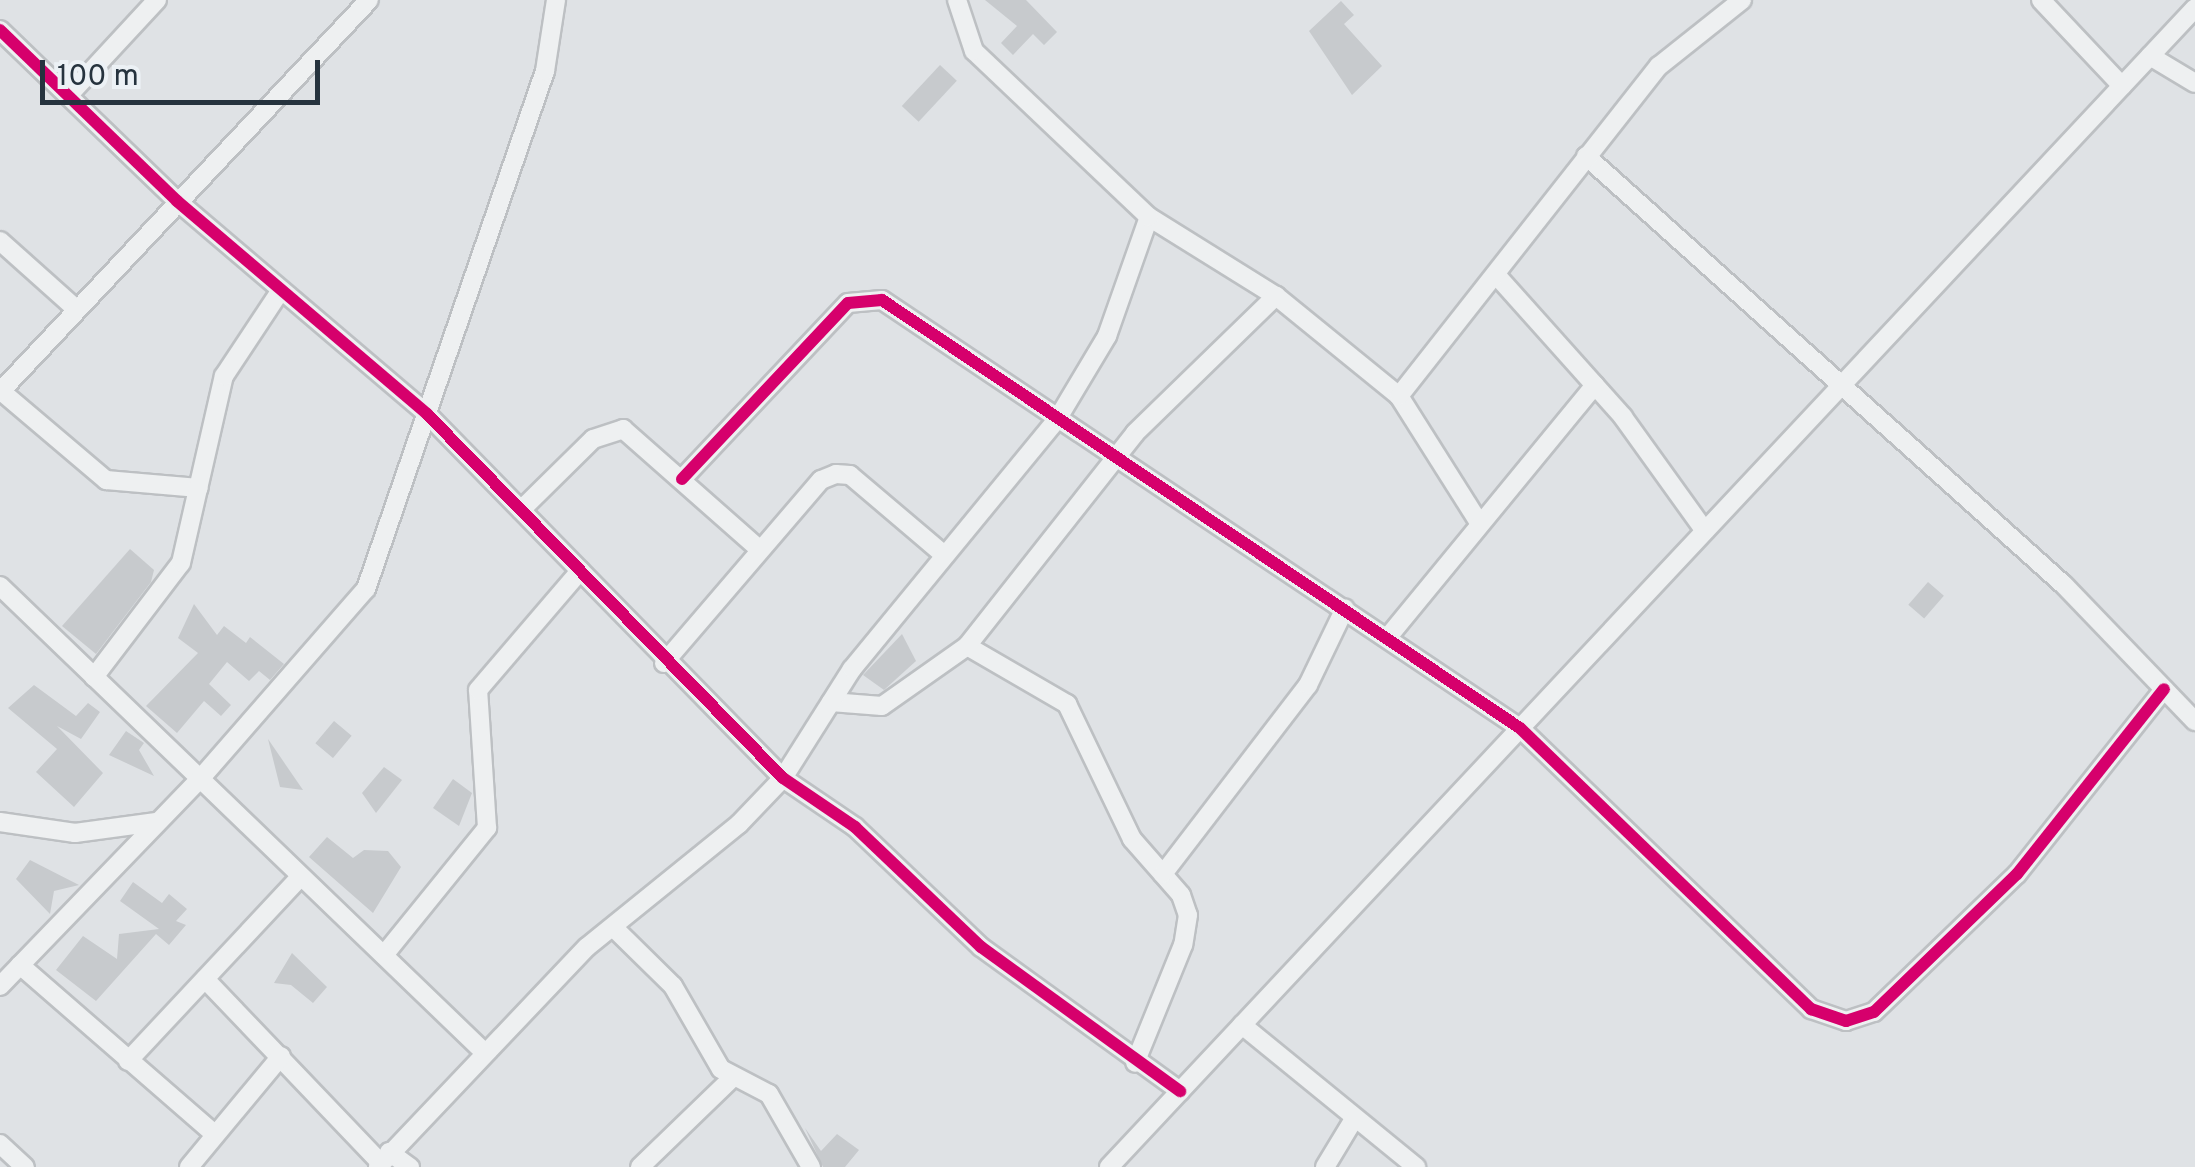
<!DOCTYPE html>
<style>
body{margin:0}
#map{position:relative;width:2195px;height:1167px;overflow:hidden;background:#dfe2e5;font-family:Overpass,sans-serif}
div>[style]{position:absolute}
.building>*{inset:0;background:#c7cacd;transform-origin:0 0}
.roads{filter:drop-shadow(2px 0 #bdc0c3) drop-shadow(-2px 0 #bdc0c3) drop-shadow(0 2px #bdc0c3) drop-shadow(0 -2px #bdc0c3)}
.street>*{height:18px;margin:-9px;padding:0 9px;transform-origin:9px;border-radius:9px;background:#eef0f1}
.cycleway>*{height:12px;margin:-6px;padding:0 6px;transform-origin:6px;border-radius:6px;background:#d6006c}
span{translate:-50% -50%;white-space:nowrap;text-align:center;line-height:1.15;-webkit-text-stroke:8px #ecf1f5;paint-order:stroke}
.scale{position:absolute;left:40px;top:60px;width:280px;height:45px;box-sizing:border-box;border:5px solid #26333e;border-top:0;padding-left:12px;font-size:30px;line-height:35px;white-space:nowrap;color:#26333e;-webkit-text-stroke:8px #ecf1f5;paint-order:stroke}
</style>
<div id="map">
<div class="building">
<div style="clip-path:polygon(985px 0,1026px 0,1057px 32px,1044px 45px,1033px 34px,1013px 55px,1001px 43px,1017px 26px)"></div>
<div style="clip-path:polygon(1341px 1px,1354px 15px,1344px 24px,1382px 66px,1352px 95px,1309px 31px)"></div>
<div style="left:940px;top:65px;width:23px;height:56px;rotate:43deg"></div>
<div style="clip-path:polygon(130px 549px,154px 570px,151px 582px,96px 654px,62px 626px)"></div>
<div style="left:1928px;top:582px;width:21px;height:30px;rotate:41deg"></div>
<div style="clip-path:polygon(194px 604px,217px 635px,224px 626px,246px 643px,250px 637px,284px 664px,270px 680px,259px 671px,249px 681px,227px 662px,209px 684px,231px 705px,221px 716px,204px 701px,177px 733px,146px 706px,198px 653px,178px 638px)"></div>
<div style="clip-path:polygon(902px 634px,916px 661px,884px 690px,863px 675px)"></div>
<div style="clip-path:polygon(34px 685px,76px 716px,88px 703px,100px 712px,81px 739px,57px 726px,103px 773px,74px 807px,36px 772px,57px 749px,8px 708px)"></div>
<div style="left:334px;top:721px;width:23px;height:29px;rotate:40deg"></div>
<div style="clip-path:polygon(126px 731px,144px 743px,139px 750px,154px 776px,109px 755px)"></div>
<div style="clip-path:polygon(268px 739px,303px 790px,280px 787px)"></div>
<div style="clip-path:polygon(384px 767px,402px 780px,376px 813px,362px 793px)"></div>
<div style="clip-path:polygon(453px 779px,472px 793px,459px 826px,433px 808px)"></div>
<div style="clip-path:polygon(327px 837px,353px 858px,364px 850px,388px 851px,401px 867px,373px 913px,309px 857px)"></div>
<div style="clip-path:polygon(30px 860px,79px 885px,54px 891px,50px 914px,16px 879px)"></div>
<div style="clip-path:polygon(133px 882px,162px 903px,169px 894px,187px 909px,176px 921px,186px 925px,169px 945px,156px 934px,96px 1001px,56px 970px,83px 936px,117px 959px,119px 934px,159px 929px,120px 901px)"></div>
<div style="clip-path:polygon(292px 953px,327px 987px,313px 1003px,291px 985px,274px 983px)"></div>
<div style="clip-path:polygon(805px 1128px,821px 1151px,837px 1134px,859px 1150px,845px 1167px,823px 1167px)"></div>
</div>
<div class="roads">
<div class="street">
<div style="left:2041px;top:0;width:118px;rotate:46.7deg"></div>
<div style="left:0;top:30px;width:246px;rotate:44deg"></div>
<div style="left:177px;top:201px;width:328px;rotate:40.4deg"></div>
<div style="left:427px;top:414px;width:509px;rotate:45.64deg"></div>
<div style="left:783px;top:778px;width:87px;rotate:34.2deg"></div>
<div style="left:855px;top:827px;width:174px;rotate:43.6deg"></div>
<div style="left:981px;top:947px;width:246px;rotate:35.9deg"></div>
<div style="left:2150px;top:56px;width:52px;rotate:31deg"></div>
<div style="left:68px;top:96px;width:131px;rotate:-47.2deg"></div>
<div style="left:1586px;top:156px;width:642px;rotate:41.91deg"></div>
<div style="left:2064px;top:585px;width:189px;rotate:46.1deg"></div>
<div style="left:1149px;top:217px;width:150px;rotate:31.9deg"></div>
<div style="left:1276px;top:296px;width:159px;rotate:39.1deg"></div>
<div style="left:1399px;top:396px;width:151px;rotate:57.7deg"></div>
<div style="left:0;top:241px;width:101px;rotate:41.8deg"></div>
<div style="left:1498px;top:277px;width:188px;rotate:48.2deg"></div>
<div style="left:1623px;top:417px;width:140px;rotate:54.3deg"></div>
<div style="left:1px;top:391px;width:138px;rotate:40.3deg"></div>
<div style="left:106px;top:480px;width:93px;rotate:4.9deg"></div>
<div style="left:0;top:392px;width:538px;rotate:-46.73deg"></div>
<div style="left:1399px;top:396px;width:420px;rotate:-51.8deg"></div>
<div style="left:1659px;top:66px;width:106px;rotate:-38.5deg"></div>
<div style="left:682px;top:479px;width:242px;rotate:-46.7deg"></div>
<div style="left:848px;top:303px;width:34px;rotate:-5deg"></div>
<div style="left:882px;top:300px;width:768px;rotate:33.86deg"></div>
<div style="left:1520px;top:728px;width:405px;rotate:44deg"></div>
<div style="left:1811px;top:1009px;width:37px;rotate:19deg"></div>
<div style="left:1846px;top:1021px;width:29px;rotate:-18deg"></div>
<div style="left:1874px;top:1012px;width:199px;rotate:-44deg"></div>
<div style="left:2017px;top:874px;width:236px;rotate:-51.5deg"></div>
<div style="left:521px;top:510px;width:101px;rotate:-44.6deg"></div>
<div style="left:593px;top:439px;width:32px;rotate:-18deg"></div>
<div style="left:623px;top:429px;width:181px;rotate:41.4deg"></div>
<div style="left:0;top:586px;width:670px;rotate:43.91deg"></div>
<div style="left:1388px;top:637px;width:326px;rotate:-50.6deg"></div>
<div style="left:967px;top:646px;width:116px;rotate:30.1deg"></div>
<div style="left:1067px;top:704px;width:150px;rotate:64.3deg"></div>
<div style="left:1132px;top:839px;width:74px;rotate:48.8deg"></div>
<div style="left:1181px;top:895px;width:21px;rotate:71deg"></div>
<div style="left:1188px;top:915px;width:30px;rotate:99deg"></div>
<div style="left:1183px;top:945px;width:127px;rotate:112.1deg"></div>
<div style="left:664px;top:663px;width:241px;rotate:-49.4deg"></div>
<div style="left:821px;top:480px;width:16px;rotate:-22deg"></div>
<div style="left:836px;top:474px;width:14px;rotate:4deg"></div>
<div style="left:850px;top:475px;width:121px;rotate:40.3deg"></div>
<div style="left:94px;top:677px;width:143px;rotate:-52.7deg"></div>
<div style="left:181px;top:563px;width:192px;rotate:-77.1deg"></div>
<div style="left:224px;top:376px;width:103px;rotate:-56.5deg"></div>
<div style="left:831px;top:702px;width:51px;rotate:4.5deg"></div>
<div style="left:882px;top:706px;width:104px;rotate:-35.2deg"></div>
<div style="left:967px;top:646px;width:271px;rotate:-51.7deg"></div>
<div style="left:1135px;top:433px;width:197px;rotate:-44.2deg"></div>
<div style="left:0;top:822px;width:76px;rotate:8.3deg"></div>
<div style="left:75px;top:833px;width:82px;rotate:-7.7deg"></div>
<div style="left:1163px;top:874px;width:238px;rotate:-52.5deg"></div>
<div style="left:1308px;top:685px;width:85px;rotate:-64.3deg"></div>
<div style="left:613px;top:927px;width:84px;rotate:44.5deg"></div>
<div style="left:673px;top:986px;width:96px;rotate:60deg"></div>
<div style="left:721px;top:1069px;width:54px;rotate:27.5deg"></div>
<div style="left:769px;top:1094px;width:84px;rotate:60.1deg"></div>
<div style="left:384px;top:955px;width:164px;rotate:-51deg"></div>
<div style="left:487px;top:828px;width:138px;rotate:-93.7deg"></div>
<div style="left:478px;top:690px;width:157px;rotate:-49.4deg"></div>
<div style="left:20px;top:965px;width:254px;rotate:41deg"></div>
<div style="left:205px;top:979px;width:253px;rotate:46.3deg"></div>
<div style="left:0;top:986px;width:288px;rotate:-46deg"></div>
<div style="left:200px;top:779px;width:252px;rotate:-48.9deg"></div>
<div style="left:366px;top:589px;width:548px;rotate:-70.94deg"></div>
<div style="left:545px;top:71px;width:72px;rotate:-81.2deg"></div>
<div style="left:1242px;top:1025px;width:225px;rotate:39.2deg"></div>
<div style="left:128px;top:1061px;width:253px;rotate:-46.9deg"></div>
<div style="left:0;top:1144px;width:34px;rotate:43deg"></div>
<div style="left:389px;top:1152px;width:26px;rotate:36deg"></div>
<div style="left:189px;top:1167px;width:144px;rotate:-50.3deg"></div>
<div style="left:378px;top:1167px;width:303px;rotate:-46.5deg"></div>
<div style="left:587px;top:947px;width:196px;rotate:-39deg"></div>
<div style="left:739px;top:824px;width:64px;rotate:-46.3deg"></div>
<div style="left:783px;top:778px;width:129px;rotate:-57.7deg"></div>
<div style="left:852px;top:669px;width:325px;rotate:-50.6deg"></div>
<div style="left:1058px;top:418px;width:96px;rotate:-59.1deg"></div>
<div style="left:1107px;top:336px;width:126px;rotate:-70.6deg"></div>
<div style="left:1149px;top:217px;width:241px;rotate:-136.5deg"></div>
<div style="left:974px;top:51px;width:54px;rotate:-108.4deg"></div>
<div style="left:640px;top:1167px;width:127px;rotate:-44deg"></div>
<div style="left:1109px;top:1167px;width:1588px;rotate:-46.86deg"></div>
<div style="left:1325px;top:1167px;width:56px;rotate:-58.9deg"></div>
</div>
</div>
<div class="cycleway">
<div style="left:0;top:30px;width:246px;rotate:44deg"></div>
<div style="left:177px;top:201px;width:328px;rotate:40.4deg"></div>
<div style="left:427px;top:414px;width:509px;rotate:45.64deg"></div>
<div style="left:783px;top:778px;width:87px;rotate:34.2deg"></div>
<div style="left:855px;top:827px;width:174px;rotate:43.6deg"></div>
<div style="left:981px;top:947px;width:246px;rotate:35.9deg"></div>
<div style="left:682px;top:479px;width:242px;rotate:-46.7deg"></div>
<div style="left:848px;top:303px;width:34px;rotate:-5deg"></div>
<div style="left:882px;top:300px;width:768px;rotate:33.86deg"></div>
<div style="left:1520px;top:728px;width:405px;rotate:44deg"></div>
<div style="left:1811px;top:1009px;width:37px;rotate:19deg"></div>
<div style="left:1846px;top:1021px;width:29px;rotate:-18deg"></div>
<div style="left:1874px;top:1012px;width:199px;rotate:-44deg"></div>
<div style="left:2017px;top:874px;width:236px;rotate:-51.5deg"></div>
</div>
<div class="scale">100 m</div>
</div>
